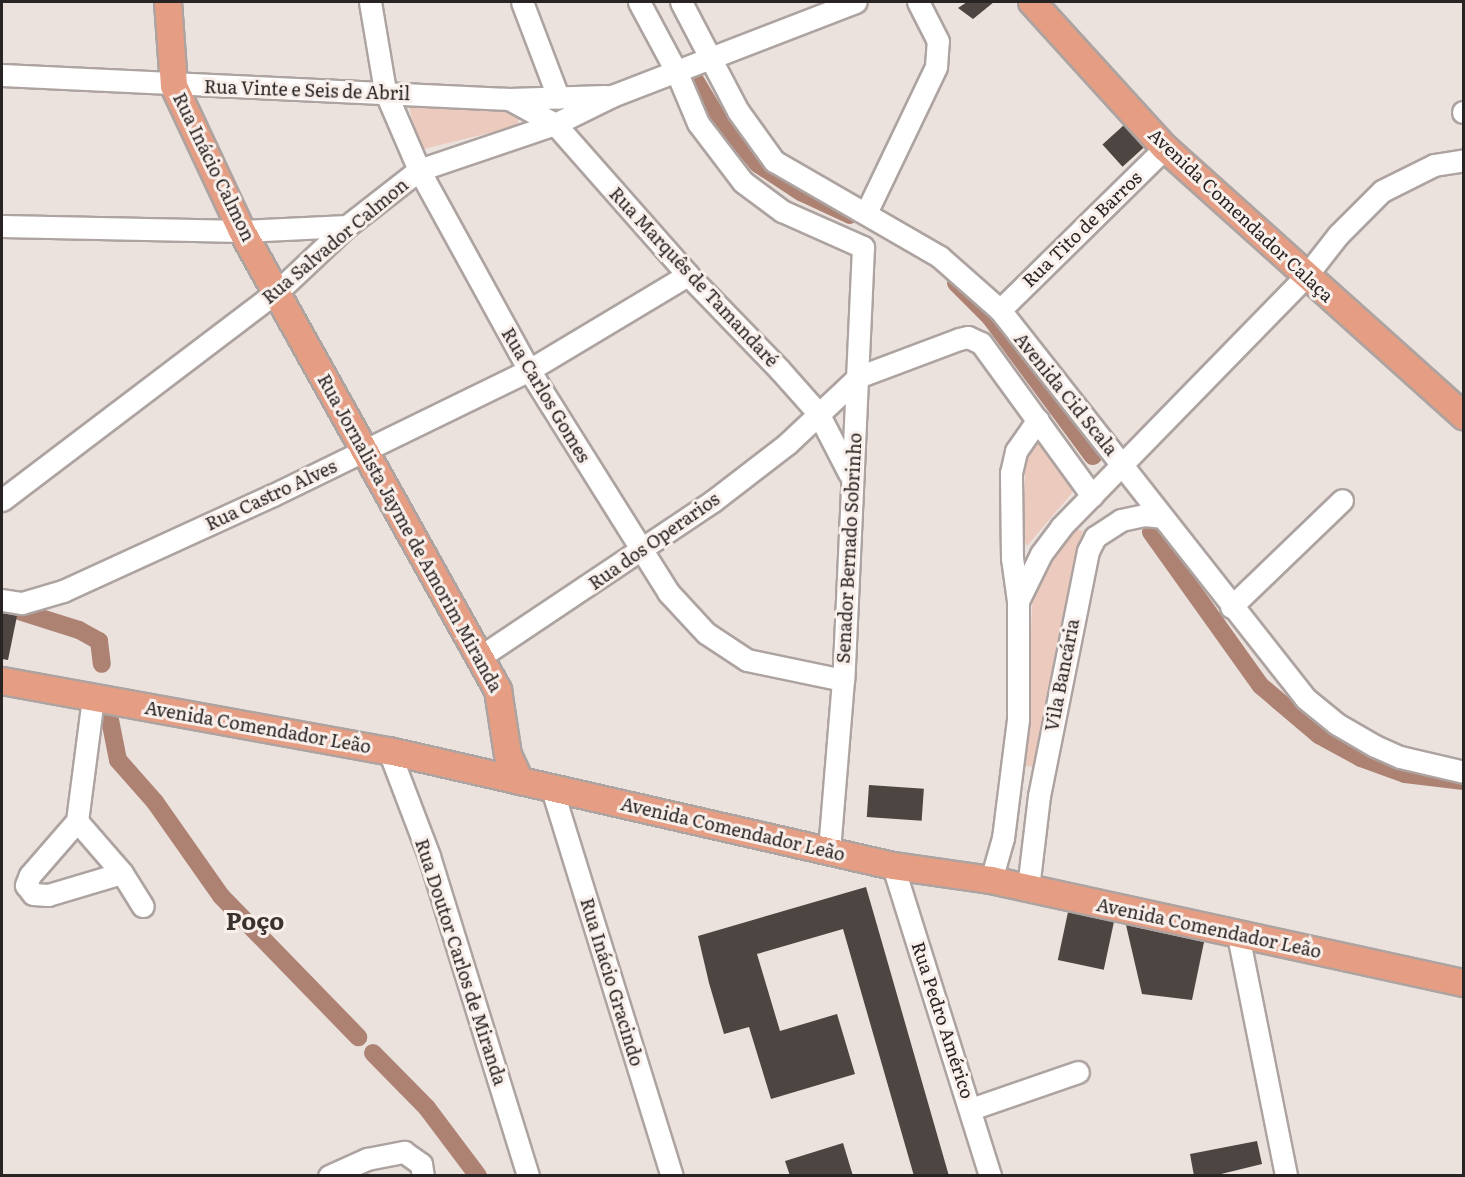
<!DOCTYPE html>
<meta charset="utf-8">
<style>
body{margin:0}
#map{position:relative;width:1465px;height:1177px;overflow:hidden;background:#ebe2de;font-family:Literata,serif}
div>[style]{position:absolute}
.green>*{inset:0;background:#eccabe}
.canal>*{height:18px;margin:-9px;padding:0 9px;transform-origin:9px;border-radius:9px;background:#ad8273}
.building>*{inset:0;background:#4d4542;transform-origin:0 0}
.roads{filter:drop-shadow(2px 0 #ada3a0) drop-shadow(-2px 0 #ada3a0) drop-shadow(0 2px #ada3a0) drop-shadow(0 -2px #ada3a0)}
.minor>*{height:21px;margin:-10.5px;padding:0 10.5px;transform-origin:10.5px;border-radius:10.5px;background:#fff}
.major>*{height:26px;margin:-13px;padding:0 13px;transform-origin:13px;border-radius:13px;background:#e59e83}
span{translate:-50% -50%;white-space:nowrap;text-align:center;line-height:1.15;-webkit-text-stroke:6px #f9efeb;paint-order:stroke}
.street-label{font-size:18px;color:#282423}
.district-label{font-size:24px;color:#39322f;font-weight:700}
.frame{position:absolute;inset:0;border:3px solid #282423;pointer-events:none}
</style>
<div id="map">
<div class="green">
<div style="clip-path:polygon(409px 106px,507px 106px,519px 113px,518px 126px,419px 150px)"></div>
<div style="clip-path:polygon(1043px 434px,1072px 480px,1072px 493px,1027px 546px,1023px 539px,1026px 446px)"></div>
<div style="clip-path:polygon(1068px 527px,1083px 531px,1036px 767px,1021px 765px,1028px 700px,1033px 587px)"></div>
</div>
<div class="canal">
<div style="left:693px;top:77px;width:41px;rotate:59deg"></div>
<div style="left:714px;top:112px;width:68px;rotate:49.8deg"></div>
<div style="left:758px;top:164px;width:51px;rotate:33.1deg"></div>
<div style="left:801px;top:192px;width:54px;rotate:25.1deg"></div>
<div style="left:956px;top:283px;width:48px;rotate:45deg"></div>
<div style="left:990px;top:317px;width:173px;rotate:53.5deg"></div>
<div style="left:1151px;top:532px;width:189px;rotate:54.5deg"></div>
<div style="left:1261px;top:686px;width:76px;rotate:40.2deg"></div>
<div style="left:1319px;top:735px;width:48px;rotate:28.7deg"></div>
<div style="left:1361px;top:758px;width:47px;rotate:20deg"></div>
<div style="left:1405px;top:774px;width:59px;rotate:6.8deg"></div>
<div style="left:3px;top:606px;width:80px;rotate:17.5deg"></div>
<div style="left:79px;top:630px;width:23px;rotate:29deg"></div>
<div style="left:99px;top:641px;width:23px;rotate:83deg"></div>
<div style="left:109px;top:715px;width:46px;rotate:78.7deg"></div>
<div style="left:118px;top:760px;width:56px;rotate:48.6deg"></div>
<div style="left:155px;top:802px;width:115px;rotate:54.9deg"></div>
<div style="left:221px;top:896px;width:197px;rotate:45.8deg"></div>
<div style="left:373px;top:1053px;width:77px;rotate:45.5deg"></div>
<div style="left:427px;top:1108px;width:85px;rotate:53.1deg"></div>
</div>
<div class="building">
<div style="clip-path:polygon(967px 2px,994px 2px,973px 19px,958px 8px)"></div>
<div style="left:1124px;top:125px;width:30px;height:29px;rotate:48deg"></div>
<div style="clip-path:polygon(2px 613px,17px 616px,8px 660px,2px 659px)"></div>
<div style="left:869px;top:785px;width:55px;height:32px;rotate:4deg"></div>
<div style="clip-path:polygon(866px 887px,879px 932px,949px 1176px,914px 1176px,843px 929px,757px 954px,780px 1031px,837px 1014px,855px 1074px,771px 1099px,749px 1027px,724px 1034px,709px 983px,698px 936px)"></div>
<div style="left:1068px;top:912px;width:47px;height:49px;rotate:12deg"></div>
<div style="clip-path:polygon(1126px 925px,1204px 942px,1192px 1000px,1142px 994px)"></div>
<div style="clip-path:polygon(1257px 1141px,1262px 1164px,1213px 1176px,1194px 1176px,1190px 1154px)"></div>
<div style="clip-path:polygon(843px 1143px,853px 1176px,790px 1176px,785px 1161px)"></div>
</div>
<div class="roads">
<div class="minor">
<div style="left:370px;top:2px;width:90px;rotate:80.4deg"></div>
<div style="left:385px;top:91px;width:86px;rotate:66.7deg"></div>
<div style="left:419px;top:170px;width:228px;rotate:61.2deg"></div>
<div style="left:529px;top:370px;width:262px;rotate:57.9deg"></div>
<div style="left:668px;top:592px;width:56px;rotate:47.2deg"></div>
<div style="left:706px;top:633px;width:49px;rotate:33.4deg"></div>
<div style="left:747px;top:660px;width:98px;rotate:11.8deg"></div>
<div style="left:522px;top:2px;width:102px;rotate:69.2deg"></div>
<div style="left:639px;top:2px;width:81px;rotate:61.8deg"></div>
<div style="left:677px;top:73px;width:54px;rotate:67.2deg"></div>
<div style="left:698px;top:123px;width:74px;rotate:52.7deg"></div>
<div style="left:743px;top:182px;width:49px;rotate:36.6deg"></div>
<div style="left:782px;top:211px;width:89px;rotate:24deg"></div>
<div style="left:863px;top:247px;width:433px;rotate:92.6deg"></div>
<div style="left:843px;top:680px;width:170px;rotate:94.7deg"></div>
<div style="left:681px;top:2px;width:123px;rotate:62.4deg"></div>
<div style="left:738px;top:111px;width:62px;rotate:54.2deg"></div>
<div style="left:774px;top:161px;width:192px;rotate:30deg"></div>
<div style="left:940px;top:257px;width:80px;rotate:41.5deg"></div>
<div style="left:1000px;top:310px;width:494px;rotate:51.8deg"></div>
<div style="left:1305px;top:698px;width:41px;rotate:39.1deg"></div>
<div style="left:1337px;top:724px;width:44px;rotate:30.1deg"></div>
<div style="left:1375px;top:746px;width:27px;rotate:24deg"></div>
<div style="left:1400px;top:757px;width:66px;rotate:13.2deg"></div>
<div style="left:2px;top:75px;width:508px;rotate:2.71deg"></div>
<div style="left:509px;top:99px;width:97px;rotate:-1.8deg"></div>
<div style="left:511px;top:100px;width:50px;rotate:28.6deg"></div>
<div style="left:555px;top:124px;width:201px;rotate:48.6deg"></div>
<div style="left:688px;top:275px;width:131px;rotate:45.9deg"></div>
<div style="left:779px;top:369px;width:59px;rotate:48.4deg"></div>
<div style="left:818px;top:413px;width:68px;rotate:62.7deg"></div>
<div style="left:1463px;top:112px;width:1px"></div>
<div style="left:866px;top:213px;width:162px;rotate:-64.4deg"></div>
<div style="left:936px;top:67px;width:26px;rotate:-86deg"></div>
<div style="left:938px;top:41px;width:44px;rotate:-117.1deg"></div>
<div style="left:2px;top:226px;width:240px;rotate:1.2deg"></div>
<div style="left:242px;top:231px;width:105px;rotate:-2.7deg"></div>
<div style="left:1000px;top:310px;width:231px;rotate:-44.5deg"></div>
<div style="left:2px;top:500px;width:348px;rotate:-37.2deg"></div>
<div style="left:279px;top:290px;width:93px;rotate:-43.3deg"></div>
<div style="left:347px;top:226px;width:91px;rotate:-37.9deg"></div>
<div style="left:419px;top:170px;width:144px;rotate:-18.7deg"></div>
<div style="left:555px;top:124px;width:64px;rotate:-26.2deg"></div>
<div style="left:612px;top:96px;width:261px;rotate:-21.1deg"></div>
<div style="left:2px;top:600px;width:20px;rotate:9deg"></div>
<div style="left:22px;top:603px;width:43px;rotate:-16.3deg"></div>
<div style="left:63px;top:591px;width:231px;rotate:-24.6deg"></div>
<div style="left:273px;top:495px;width:285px;rotate:-26deg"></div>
<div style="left:529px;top:370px;width:185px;rotate:-30.9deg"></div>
<div style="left:1018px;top:601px;width:43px;rotate:-97.9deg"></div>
<div style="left:1012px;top:558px;width:85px;rotate:-90.7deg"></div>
<div style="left:1011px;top:473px;width:23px;rotate:-77deg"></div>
<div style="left:1016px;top:451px;width:38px;rotate:-55deg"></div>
<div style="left:1231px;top:607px;width:154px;rotate:-43.9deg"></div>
<div style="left:480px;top:657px;width:280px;rotate:-33.8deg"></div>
<div style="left:713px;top:501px;width:93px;rotate:-37.6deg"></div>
<div style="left:787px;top:444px;width:98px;rotate:-43.3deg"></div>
<div style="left:858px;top:377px;width:108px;rotate:-20.6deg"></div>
<div style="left:959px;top:339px;width:9px;rotate:-13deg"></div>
<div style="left:968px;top:337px;width:14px;rotate:25deg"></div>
<div style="left:981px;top:343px;width:189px;rotate:54deg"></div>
<div style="left:93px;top:698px;width:124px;rotate:97.4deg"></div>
<div style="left:77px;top:821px;width:72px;rotate:131deg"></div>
<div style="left:30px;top:875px;width:11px;rotate:112deg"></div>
<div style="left:26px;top:885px;width:11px;rotate:52deg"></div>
<div style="left:33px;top:894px;width:15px;rotate:4deg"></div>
<div style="left:48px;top:895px;width:77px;rotate:-16.6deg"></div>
<div style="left:389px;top:751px;width:112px;rotate:69.1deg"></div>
<div style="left:429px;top:856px;width:335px;rotate:72.8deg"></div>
<div style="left:552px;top:789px;width:405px;rotate:72.8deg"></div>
<div style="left:77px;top:821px;width:69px;rotate:49.1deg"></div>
<div style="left:122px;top:873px;width:39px;rotate:58deg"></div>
<div style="left:893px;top:866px;width:325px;rotate:72.6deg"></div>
<div style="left:991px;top:880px;width:44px;rotate:-74.1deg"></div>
<div style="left:1003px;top:838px;width:120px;rotate:-82.8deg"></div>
<div style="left:1018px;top:719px;width:118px;rotate:-90deg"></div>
<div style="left:1018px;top:601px;width:52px;rotate:-63.9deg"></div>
<div style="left:1041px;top:554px;width:34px;rotate:-53deg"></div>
<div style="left:1061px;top:527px;width:351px;rotate:-45.7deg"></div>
<div style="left:1306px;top:276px;width:52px;rotate:-52deg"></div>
<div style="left:1338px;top:235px;width:62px;rotate:-45deg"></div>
<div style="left:1382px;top:191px;width:58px;rotate:-26.6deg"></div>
<div style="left:1434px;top:165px;width:30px;rotate:-9deg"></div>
<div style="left:1028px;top:888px;width:93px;rotate:-83.2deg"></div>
<div style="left:1039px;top:796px;width:250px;rotate:-78.7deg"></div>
<div style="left:1088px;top:551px;width:16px;rotate:-63deg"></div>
<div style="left:1095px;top:537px;width:31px;rotate:-33deg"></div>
<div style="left:1121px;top:520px;width:24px;rotate:-12deg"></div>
<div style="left:1144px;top:515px;width:18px;rotate:6deg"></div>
<div style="left:1238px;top:935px;width:246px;rotate:78.7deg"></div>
<div style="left:971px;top:1109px;width:113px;rotate:-19.1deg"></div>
<div style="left:329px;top:1176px;width:42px;rotate:-24.1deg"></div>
<div style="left:367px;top:1159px;width:38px;rotate:-11deg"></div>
<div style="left:404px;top:1152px;width:21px;rotate:35deg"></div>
<div style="left:421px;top:1164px;width:12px;rotate:81deg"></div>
</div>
<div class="major">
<div style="left:168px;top:2px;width:84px;rotate:85.9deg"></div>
<div style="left:174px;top:86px;width:160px;rotate:64.9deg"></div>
<div style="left:242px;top:231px;width:526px;rotate:60.85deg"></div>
<div style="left:498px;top:690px;width:66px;rotate:81.3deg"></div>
<div style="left:508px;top:755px;width:29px;rotate:65deg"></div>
<div style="left:1032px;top:2px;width:197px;rotate:47.7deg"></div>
<div style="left:1165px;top:148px;width:402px;rotate:41.9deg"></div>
<div style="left:2px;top:681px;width:393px;rotate:10.3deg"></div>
<div style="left:389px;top:751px;width:517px;rotate:12.85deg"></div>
<div style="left:893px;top:866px;width:99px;rotate:8.1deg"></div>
<div style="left:991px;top:880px;width:484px;rotate:12.3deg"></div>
</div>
</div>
<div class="street-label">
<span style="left:307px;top:90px;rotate:2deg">Rua Vinte e Seis de Abril</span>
<span style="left:214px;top:167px;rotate:64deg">Rua Inácio Calmon</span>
<span style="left:1241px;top:215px;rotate:43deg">Avenida Comendador Calaça</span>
<span style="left:1082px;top:229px;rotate:-44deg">Rua Tito de Barros</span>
<span style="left:335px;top:241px;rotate:-40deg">Rua Salvador Calmon</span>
<span style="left:694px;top:277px;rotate:47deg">Rua Marquês de Tamandaré</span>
<span style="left:1066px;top:394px;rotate:51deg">Avenida Cid Scala</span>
<span style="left:546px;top:395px;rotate:59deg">Rua Carlos Gomes</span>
<span style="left:271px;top:495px;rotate:-25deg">Rua Castro Alves</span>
<span style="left:410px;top:533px;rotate:61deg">Rua Jornalista Jayme de Amorim Miranda</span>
<span style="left:654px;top:541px;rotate:-35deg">Rua dos Operarios</span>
<span style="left:849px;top:548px;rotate:-87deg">Senador Bernado Sobrinho</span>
<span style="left:1062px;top:675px;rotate:-79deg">Vila Bancária</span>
<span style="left:258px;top:727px;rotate:10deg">Avenida Comendador Leão</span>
<span style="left:733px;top:829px;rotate:13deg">Avenida Comendador Leão</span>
<span style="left:1209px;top:928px;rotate:12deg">Avenida Comendador Leão</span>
<span style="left:461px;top:962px;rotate:72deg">Rua Doutor Carlos de Miranda</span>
<span style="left:612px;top:982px;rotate:73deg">Rua Inácio Gracindo</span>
<span style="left:943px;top:1020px;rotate:72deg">Rua Pedro Américo</span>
</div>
<div class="district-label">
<span style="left:255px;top:920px">Poço</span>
</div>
<div class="frame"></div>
</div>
